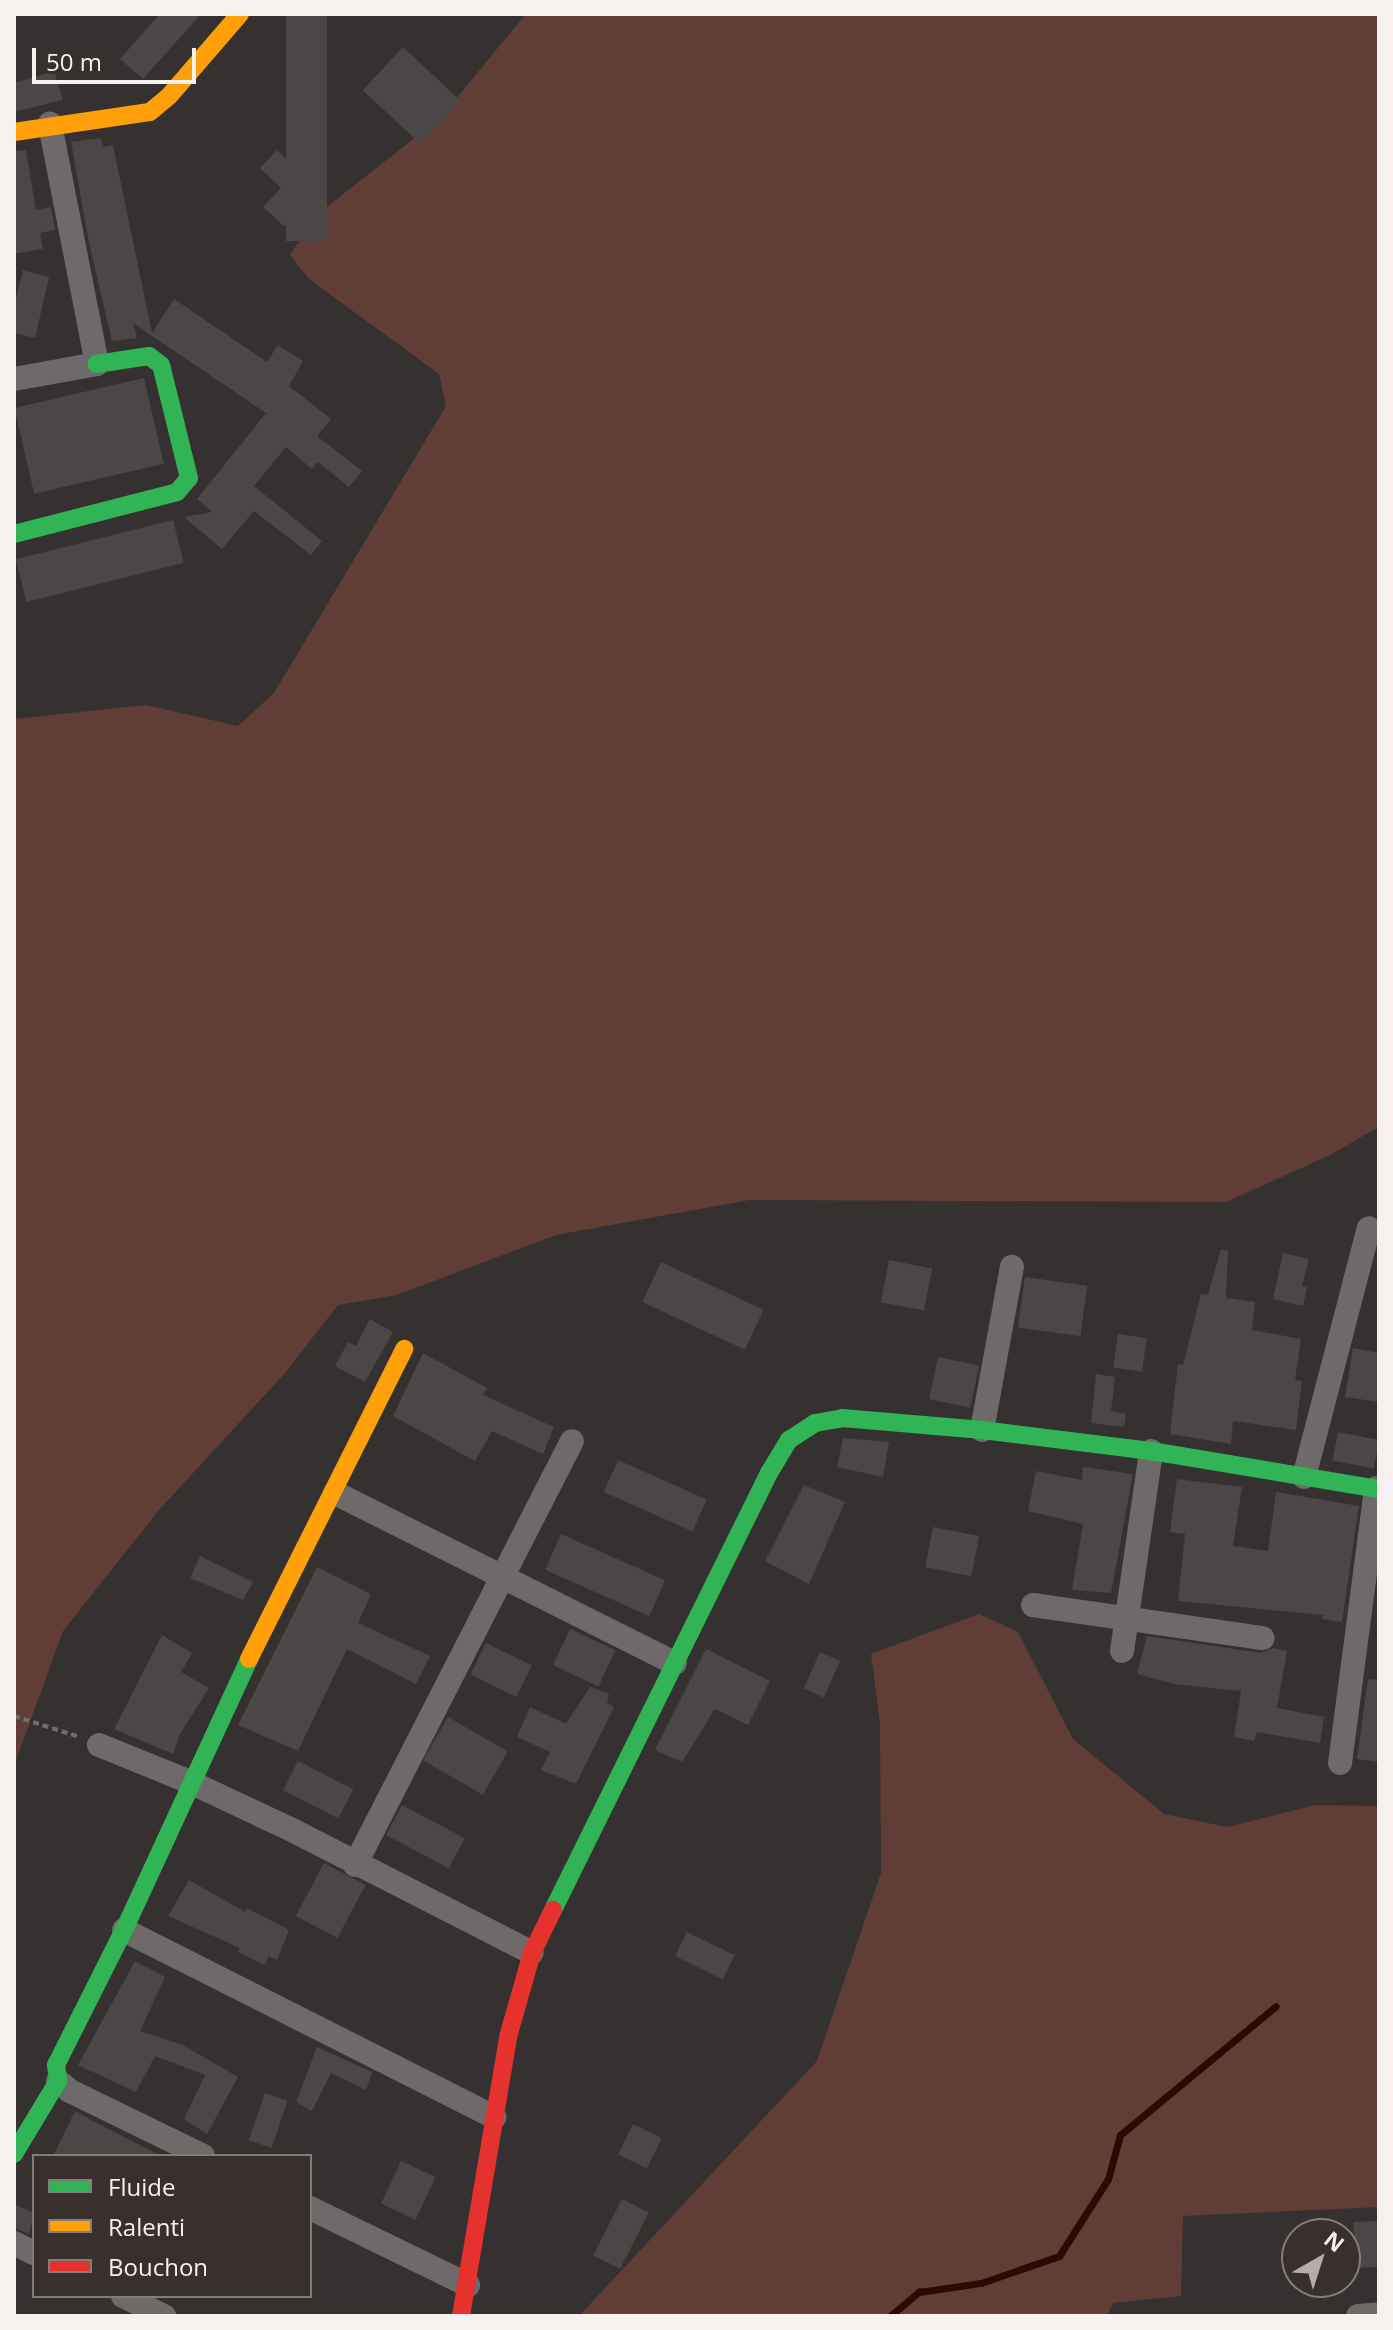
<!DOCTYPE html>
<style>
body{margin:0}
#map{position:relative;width:1393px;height:2330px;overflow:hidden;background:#363131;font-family:"Open Sans",sans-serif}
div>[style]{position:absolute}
.green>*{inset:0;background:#603d35}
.stream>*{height:7px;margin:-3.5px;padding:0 3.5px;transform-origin:3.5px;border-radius:3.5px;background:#310704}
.building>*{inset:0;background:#4b4747;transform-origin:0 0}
.path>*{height:4px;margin-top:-2px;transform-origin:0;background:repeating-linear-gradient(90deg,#6f6c6c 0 6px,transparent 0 10px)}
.street>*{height:24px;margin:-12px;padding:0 12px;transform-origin:12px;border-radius:12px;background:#6d6a69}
.fast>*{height:18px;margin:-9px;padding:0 9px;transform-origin:9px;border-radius:9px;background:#30b455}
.slow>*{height:18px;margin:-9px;padding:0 9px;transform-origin:9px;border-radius:9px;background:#ff9f0a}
.jam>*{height:18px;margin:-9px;padding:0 9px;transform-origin:9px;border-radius:9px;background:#e5322d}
span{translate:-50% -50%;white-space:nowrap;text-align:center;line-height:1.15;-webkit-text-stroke:6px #39302e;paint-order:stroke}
.frame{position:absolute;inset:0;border:16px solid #f6f0ef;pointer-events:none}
.legend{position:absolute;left:32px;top:2154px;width:280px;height:144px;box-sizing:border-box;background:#39302e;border:2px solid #857d7b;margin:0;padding:10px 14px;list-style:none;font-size:24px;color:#f6f0ef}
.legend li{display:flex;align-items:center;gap:16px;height:40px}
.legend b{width:40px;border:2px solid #857d7b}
.north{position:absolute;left:1281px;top:2218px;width:80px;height:80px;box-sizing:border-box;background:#39302e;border:2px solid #857d7b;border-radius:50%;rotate:39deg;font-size:22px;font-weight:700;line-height:32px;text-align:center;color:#f6f0ef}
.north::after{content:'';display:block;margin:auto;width:28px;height:36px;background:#b3adac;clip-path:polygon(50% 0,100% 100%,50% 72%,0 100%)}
.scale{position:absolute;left:32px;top:48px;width:164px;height:36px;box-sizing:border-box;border:4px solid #f6f0ef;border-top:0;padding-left:10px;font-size:24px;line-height:28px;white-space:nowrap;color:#f6f0ef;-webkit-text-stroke:6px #39302e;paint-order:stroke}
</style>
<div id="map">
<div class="green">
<div style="clip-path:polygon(526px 14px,1379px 14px,1379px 1127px,1328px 1156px,1226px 1202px,749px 1200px,556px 1235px,397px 1295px,338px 1305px,285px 1373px,159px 1510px,63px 1631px,14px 1766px,14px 719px,146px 705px,238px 726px,274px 693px,446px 406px,439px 374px,309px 279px,290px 255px,314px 217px,440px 118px)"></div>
<div style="clip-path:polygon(979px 1614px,1018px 1632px,1073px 1739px,1164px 1814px,1227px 1827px,1316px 1805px,1379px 1806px,1379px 2207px,1183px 2216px,1181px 2296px,1113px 2303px,1107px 2316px,579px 2316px,817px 2061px,881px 1873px,880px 1724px,871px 1654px)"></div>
</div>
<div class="stream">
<div style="left:890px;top:2316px;width:38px;rotate:-40deg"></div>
<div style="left:919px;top:2292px;width:63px;rotate:-8.3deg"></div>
<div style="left:981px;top:2283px;width:83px;rotate:-19.1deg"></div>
<div style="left:1059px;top:2256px;width:91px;rotate:-57.5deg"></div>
<div style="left:1108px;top:2179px;width:46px;rotate:-74.7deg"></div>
<div style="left:1120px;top:2135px;width:202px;rotate:-39.6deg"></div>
</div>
<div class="building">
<div style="clip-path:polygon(160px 14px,201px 14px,143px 79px,120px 59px)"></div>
<div style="left:286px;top:14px;width:41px;height:227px"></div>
<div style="left:403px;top:47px;width:79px;height:59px;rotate:43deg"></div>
<div style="clip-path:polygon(54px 71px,63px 100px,14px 112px,14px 83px)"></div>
<div style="clip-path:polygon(101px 138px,103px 147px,113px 145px,152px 333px,174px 299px,267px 362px,278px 345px,303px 361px,289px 386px,331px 419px,317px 436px,362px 471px,349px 487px,318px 462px,312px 469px,286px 447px,254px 486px,322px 541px,311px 555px,254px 511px,222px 549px,184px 517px,212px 512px,197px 499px,266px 413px,133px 323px,137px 338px,112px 341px,89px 243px,71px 142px)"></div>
<div style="clip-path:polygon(26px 150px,36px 210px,51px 207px,55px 230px,40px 233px,43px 249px,14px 254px,14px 151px)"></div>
<div style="clip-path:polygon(277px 150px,314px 185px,295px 206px,299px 210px,284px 226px,263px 207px,281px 188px,260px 168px)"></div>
<div style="clip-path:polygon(23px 270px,49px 277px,35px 338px,14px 333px,14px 307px)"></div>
<div style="left:144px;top:378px;width:88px;height:133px;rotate:77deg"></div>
<div style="left:173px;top:520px;width:44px;height:162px;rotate:76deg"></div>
<div style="clip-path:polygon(1221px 1249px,1228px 1251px,1226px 1298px,1255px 1302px,1252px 1330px,1301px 1339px,1295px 1380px,1302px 1381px,1296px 1430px,1233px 1421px,1231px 1444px,1170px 1434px,1178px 1364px,1183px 1365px,1201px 1294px,1208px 1295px)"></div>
<div style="clip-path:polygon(1283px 1253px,1309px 1259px,1302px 1286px,1307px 1287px,1303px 1306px,1273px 1299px)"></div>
<div style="left:889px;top:1260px;width:44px;height:43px;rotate:11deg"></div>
<div style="left:661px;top:1262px;width:113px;height:44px;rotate:25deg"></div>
<div style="left:1025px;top:1277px;width:63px;height:51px;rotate:8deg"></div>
<div style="clip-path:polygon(370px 1319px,393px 1332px,365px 1382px,335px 1366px,348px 1342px,356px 1346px)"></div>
<div style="left:1118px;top:1334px;width:29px;height:34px;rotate:8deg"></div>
<div style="clip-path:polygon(1353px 1348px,1379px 1353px,1379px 1402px,1345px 1397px)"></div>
<div style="clip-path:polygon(423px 1353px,487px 1388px,483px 1395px,554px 1427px,543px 1454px,492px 1431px,475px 1461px,393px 1416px)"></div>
<div style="left:938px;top:1357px;width:42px;height:43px;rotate:12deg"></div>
<div style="clip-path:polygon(1096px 1374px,1115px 1377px,1111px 1411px,1126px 1414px,1124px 1427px,1091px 1423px)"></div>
<div style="left:1338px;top:1432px;width:42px;height:29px;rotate:11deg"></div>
<div style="clip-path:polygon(843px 1438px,889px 1442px,883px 1477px,837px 1467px)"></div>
<div style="left:618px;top:1460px;width:97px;height:35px;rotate:24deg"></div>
<div style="clip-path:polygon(1083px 1467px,1133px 1474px,1111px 1593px,1072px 1590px,1083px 1524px,1028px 1511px,1036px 1471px,1082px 1480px)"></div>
<div style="clip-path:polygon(1177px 1479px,1242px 1487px,1233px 1546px,1268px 1551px,1276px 1492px,1359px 1506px,1342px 1622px,1322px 1619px,1323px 1615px,1178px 1601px,1185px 1534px,1170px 1532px)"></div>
<div style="clip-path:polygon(804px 1485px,845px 1502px,809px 1584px,765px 1561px)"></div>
<div style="left:933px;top:1527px;width:47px;height:41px;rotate:11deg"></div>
<div style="left:561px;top:1534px;width:114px;height:39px;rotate:24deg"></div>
<div style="clip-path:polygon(200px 1556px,253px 1582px,243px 1600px,190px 1578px)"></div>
<div style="clip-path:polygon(317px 1567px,371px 1594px,358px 1623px,430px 1656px,416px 1684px,347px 1649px,298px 1751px,238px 1725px)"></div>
<div style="left:570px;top:1629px;width:50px;height:40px;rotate:25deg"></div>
<div style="clip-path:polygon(162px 1635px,192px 1653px,181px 1672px,209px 1688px,180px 1734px,173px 1754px,114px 1729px)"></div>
<div style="clip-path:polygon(1147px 1636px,1261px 1653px,1273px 1648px,1287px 1651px,1277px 1708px,1324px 1717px,1320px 1743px,1257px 1732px,1254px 1741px,1234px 1737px,1241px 1691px,1174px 1684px,1137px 1674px)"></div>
<div style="left:486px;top:1643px;width:51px;height:35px;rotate:26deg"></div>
<div style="clip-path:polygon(706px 1649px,770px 1681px,748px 1725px,715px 1709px,682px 1762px,655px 1750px)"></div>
<div style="left:820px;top:1652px;width:22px;height:40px;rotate:24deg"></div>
<div style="clip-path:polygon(1368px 1679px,1379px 1680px,1379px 1762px,1357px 1759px)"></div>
<div style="clip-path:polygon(590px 1687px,609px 1694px,607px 1703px,614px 1707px,576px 1784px,541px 1770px,550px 1752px,517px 1737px,530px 1707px,566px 1724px)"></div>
<div style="left:448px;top:1717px;width:69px;height:50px;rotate:30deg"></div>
<div style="left:298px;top:1761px;width:62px;height:33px;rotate:27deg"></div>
<div style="left:402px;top:1805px;width:71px;height:34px;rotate:28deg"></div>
<div style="left:324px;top:1863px;width:47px;height:60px;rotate:28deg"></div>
<div style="clip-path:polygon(189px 1880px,245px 1912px,247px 1908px,289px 1930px,277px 1960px,269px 1956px,264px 1965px,238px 1952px,240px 1948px,168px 1916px)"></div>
<div style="left:687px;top:1932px;width:53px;height:27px;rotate:26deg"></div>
<div style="clip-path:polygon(135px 1961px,165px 1977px,140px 2031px,183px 2045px,238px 2077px,207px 2134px,184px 2119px,205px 2075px,155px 2056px,136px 2092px,78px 2065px)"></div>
<div style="clip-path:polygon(317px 2047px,372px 2072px,366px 2090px,331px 2073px,312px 2111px,296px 2102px)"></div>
<div style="left:265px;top:2093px;width:24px;height:50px;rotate:19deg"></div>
<div style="clip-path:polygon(75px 2111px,93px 2121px,161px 2156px,53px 2156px)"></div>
<div style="left:633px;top:2124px;width:32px;height:34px;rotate:26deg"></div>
<div style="left:401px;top:2161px;width:38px;height:47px;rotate:25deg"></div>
<div style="left:622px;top:2199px;width:30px;height:63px;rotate:27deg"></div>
<div style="clip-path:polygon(14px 2204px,34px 2213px,29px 2234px,14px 2228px)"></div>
<div style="clip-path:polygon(1379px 2221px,1379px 2267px,1357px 2268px,1353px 2222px)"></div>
</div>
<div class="path">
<div style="left:14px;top:1716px;width:69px;rotate:17.7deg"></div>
</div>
<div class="street">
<div style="left:14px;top:379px;width:84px;rotate:-10.2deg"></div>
<div style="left:97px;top:364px;width:245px;rotate:-101.1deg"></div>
<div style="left:982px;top:1430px;width:166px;rotate:-79.6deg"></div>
<div style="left:1304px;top:1477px;width:257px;rotate:-75.4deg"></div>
<div style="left:335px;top:1493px;width:380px;rotate:26.6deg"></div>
<div style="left:1033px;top:1605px;width:232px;rotate:8.2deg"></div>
<div style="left:1122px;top:1651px;width:202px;rotate:-81.7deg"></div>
<div style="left:99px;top:1745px;width:98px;rotate:22.1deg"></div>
<div style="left:190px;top:1782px;width:115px;rotate:25.2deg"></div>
<div style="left:294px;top:1831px;width:267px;rotate:27.1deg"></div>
<div style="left:1340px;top:1763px;width:277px;rotate:-82.5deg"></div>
<div style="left:355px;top:1865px;width:476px;rotate:-62.9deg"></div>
<div style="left:124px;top:1930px;width:415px;rotate:26.8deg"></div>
<div style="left:58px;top:2081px;width:16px;rotate:40deg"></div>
<div style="left:70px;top:2091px;width:148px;rotate:26deg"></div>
<div style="left:310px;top:2208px;width:176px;rotate:26deg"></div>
<div style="left:14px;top:2243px;width:22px;rotate:27deg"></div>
<div style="left:123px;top:2296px;width:46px;rotate:26deg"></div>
<div style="left:1358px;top:2316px;width:21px;rotate:-5deg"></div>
</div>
<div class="fast">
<div style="left:14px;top:534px;width:168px;rotate:-14.4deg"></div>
<div style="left:177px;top:492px;width:18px;rotate:-49deg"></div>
<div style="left:189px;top:478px;width:116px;rotate:-103.9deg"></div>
<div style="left:161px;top:365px;width:15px;rotate:-143deg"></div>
<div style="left:149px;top:356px;width:53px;rotate:171.3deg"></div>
<div style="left:553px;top:1910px;width:487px;rotate:-63.7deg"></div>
<div style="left:769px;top:1473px;width:39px;rotate:-59deg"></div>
<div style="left:789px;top:1440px;width:31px;rotate:-33deg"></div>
<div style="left:815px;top:1423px;width:27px;rotate:-10deg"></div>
<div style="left:842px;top:1418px;width:141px;rotate:4.9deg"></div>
<div style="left:982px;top:1430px;width:170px;rotate:7.1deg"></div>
<div style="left:1151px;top:1451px;width:231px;rotate:9.5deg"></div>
<div style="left:14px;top:2154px;width:85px;rotate:-58.9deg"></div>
<div style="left:58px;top:2081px;width:16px;rotate:-97deg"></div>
<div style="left:56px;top:2065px;width:151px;rotate:-63.3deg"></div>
<div style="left:124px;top:1930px;width:298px;rotate:-65.2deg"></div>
</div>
<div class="slow">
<div style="left:14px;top:132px;width:137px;rotate:-8.4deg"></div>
<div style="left:150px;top:112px;width:26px;rotate:-40deg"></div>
<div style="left:170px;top:95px;width:107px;rotate:-49.2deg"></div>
<div style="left:249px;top:1659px;width:347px;rotate:-63.4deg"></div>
</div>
<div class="jam">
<div style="left:461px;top:2316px;width:283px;rotate:-80.4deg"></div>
<div style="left:508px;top:2037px;width:87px;rotate:-74.1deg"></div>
<div style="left:532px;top:1953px;width:48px;rotate:-64deg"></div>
</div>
<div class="frame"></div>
<ul class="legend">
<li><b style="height:10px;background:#30b455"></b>Fluide</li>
<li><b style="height:10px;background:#ff9f0a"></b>Ralenti</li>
<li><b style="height:10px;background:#e5322d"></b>Bouchon</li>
</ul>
<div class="north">N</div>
<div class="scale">50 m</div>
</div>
